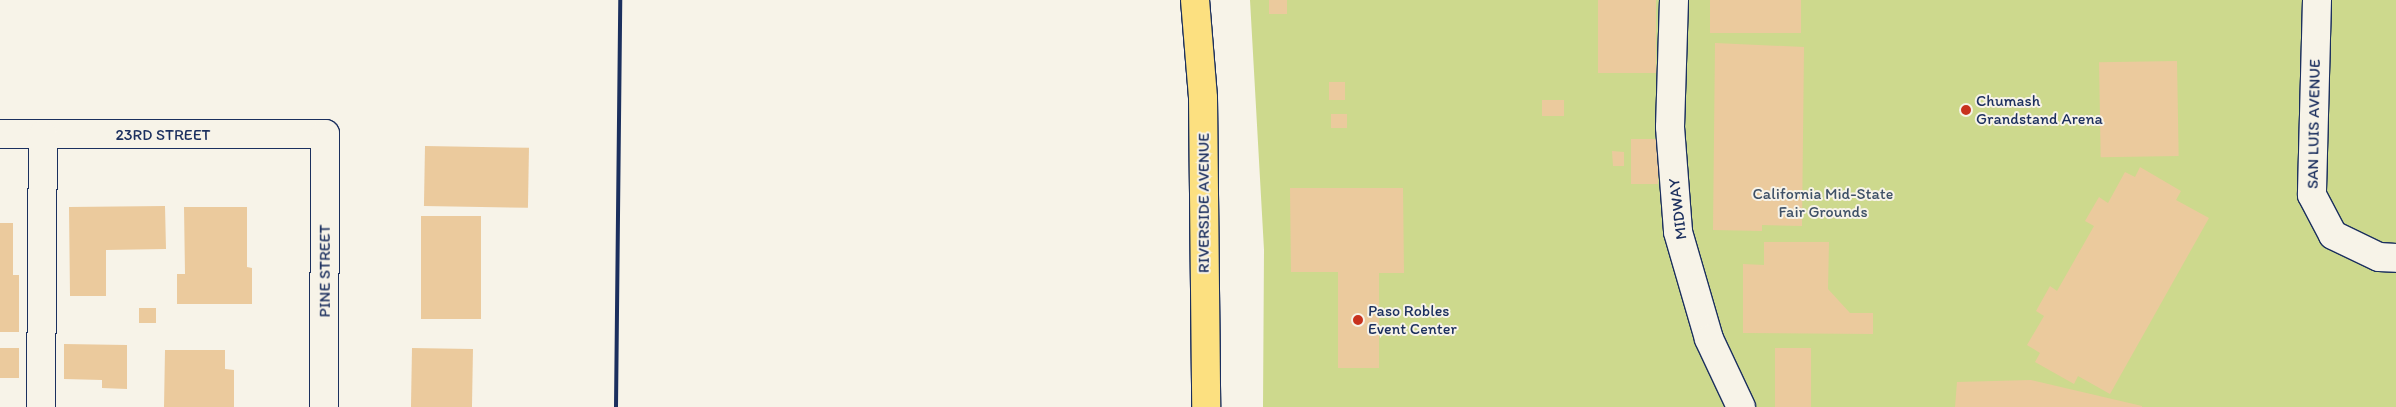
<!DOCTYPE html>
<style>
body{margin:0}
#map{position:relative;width:2396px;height:407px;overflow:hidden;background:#f7f3e8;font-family:Itim,sans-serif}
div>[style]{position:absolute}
.green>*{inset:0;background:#cdd98d}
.building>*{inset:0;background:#ebca9d;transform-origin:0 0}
.roads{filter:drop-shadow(1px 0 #1b2f5e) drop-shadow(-1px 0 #1b2f5e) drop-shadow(0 1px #1b2f5e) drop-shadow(0 -1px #1b2f5e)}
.minor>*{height:28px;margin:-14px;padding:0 14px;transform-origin:14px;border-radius:14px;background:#f7f3e8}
.major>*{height:28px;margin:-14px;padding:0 14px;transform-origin:14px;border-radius:14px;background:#fce080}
.rail>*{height:4px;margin:-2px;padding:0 2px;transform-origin:2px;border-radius:2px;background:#1b2f5e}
.dots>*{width:14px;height:14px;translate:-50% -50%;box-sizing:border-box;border:2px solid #f7f3e8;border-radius:50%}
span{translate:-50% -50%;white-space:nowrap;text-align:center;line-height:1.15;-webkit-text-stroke:4px #f7f3e8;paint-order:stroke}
.poi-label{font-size:16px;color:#1b2f5e}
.left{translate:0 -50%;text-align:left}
.street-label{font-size:16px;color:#1b2f5e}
.park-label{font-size:16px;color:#3f5167}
</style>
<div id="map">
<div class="green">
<div style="clip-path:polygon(1250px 0,2396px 0,2396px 407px,1263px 407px,1264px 250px)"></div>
</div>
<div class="building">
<div style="left:1269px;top:0;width:18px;height:14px"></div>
<div style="left:1598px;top:0;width:58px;height:73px"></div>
<div style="left:1710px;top:0;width:91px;height:33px"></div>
<div style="clip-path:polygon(1715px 43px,1804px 47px,1802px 226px,1762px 225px,1762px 231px,1713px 230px)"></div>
<div style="left:2177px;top:61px;width:95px;height:78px;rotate:89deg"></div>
<div style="left:1329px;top:82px;width:16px;height:18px"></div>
<div style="left:1542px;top:100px;width:22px;height:16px"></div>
<div style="left:1331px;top:114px;width:16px;height:14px"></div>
<div style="left:1658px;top:139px;width:45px;height:27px;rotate:90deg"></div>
<div style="left:425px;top:146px;width:104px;height:60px;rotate:1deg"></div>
<div style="clip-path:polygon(1612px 151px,1624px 152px,1624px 166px,1613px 166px)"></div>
<div style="clip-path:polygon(2140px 167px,2181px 191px,2176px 200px,2209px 218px,2110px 394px,2078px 376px,2074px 384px,2035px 362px,2040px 353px,2027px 345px,2044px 316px,2036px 311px,2050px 286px,2057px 291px,2094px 226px,2085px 221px,2099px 197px,2108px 203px,2125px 172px,2135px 177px)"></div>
<div style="clip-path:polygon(1290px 188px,1403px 188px,1404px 273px,1379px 273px,1379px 368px,1338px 368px,1338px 272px,1291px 272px)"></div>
<div style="clip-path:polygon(165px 206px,166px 249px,106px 250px,106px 296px,70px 296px,69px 207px)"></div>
<div style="clip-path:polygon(184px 207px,247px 207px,247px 267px,252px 268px,252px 304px,177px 304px,177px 274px,185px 274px)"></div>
<div style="left:421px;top:216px;width:60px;height:103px"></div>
<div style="clip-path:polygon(0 223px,13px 223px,13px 275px,19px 275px,19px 332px,0 332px)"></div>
<div style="clip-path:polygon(1764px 242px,1829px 242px,1828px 289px,1850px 313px,1873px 313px,1873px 334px,1743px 333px,1743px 264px,1764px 265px)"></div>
<div style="left:139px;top:308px;width:17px;height:15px"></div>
<div style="clip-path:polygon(64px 344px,127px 345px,127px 389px,102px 388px,102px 380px,64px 379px)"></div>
<div style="left:0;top:348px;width:19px;height:30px"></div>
<div style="left:412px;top:348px;width:61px;height:59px;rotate:1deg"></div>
<div style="left:1811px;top:348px;width:59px;height:36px;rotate:90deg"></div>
<div style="clip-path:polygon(165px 350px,225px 350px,225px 369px,234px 370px,234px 407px,164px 407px)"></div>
<div style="clip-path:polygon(2031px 380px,2142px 406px,2142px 407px,1955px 407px,1957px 382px)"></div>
</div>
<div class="roads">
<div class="minor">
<div style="left:1674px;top:0;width:127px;rotate:91.8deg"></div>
<div style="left:1670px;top:127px;width:105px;rotate:85.6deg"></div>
<div style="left:1678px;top:232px;width:111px;rotate:73.8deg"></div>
<div style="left:1709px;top:339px;width:75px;rotate:64.8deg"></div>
<div style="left:2317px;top:0;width:195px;rotate:91.5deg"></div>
<div style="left:2312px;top:195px;width:45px;rotate:62.3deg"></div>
<div style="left:2333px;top:235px;width:51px;rotate:25.6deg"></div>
<div style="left:2379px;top:257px;width:17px;rotate:3deg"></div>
<div style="left:0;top:134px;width:325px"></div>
<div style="left:325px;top:134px;width:273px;rotate:90.2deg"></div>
<div style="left:41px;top:407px;width:272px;rotate:-89.6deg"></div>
</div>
<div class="major">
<div style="left:1195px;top:0;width:98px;rotate:85.3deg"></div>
<div style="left:1203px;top:98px;width:309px;rotate:89.4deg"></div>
</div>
</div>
<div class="rail">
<div style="left:616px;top:407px;width:407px;rotate:-89.4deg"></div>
</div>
<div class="dots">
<div style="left:1966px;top:110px;background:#c8321e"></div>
<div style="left:1358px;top:320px;background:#c8321e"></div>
</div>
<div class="poi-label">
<span class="left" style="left:1976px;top:110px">Chumash<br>Grandstand Arena</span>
<span class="left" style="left:1368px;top:320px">Paso Robles<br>Event Center</span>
</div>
<div class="street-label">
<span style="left:2314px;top:124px;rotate:-89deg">SAN LUIS AVENUE</span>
<span style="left:163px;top:135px">23RD STREET</span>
<span style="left:1204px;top:203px;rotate:-90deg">RIVERSIDE AVENUE</span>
<span style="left:1678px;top:209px;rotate:-97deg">MIDWAY</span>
<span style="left:325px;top:271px;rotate:-90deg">PINE STREET</span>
</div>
<div class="park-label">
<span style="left:1823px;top:203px">California Mid-State<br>Fair Grounds</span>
</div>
</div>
